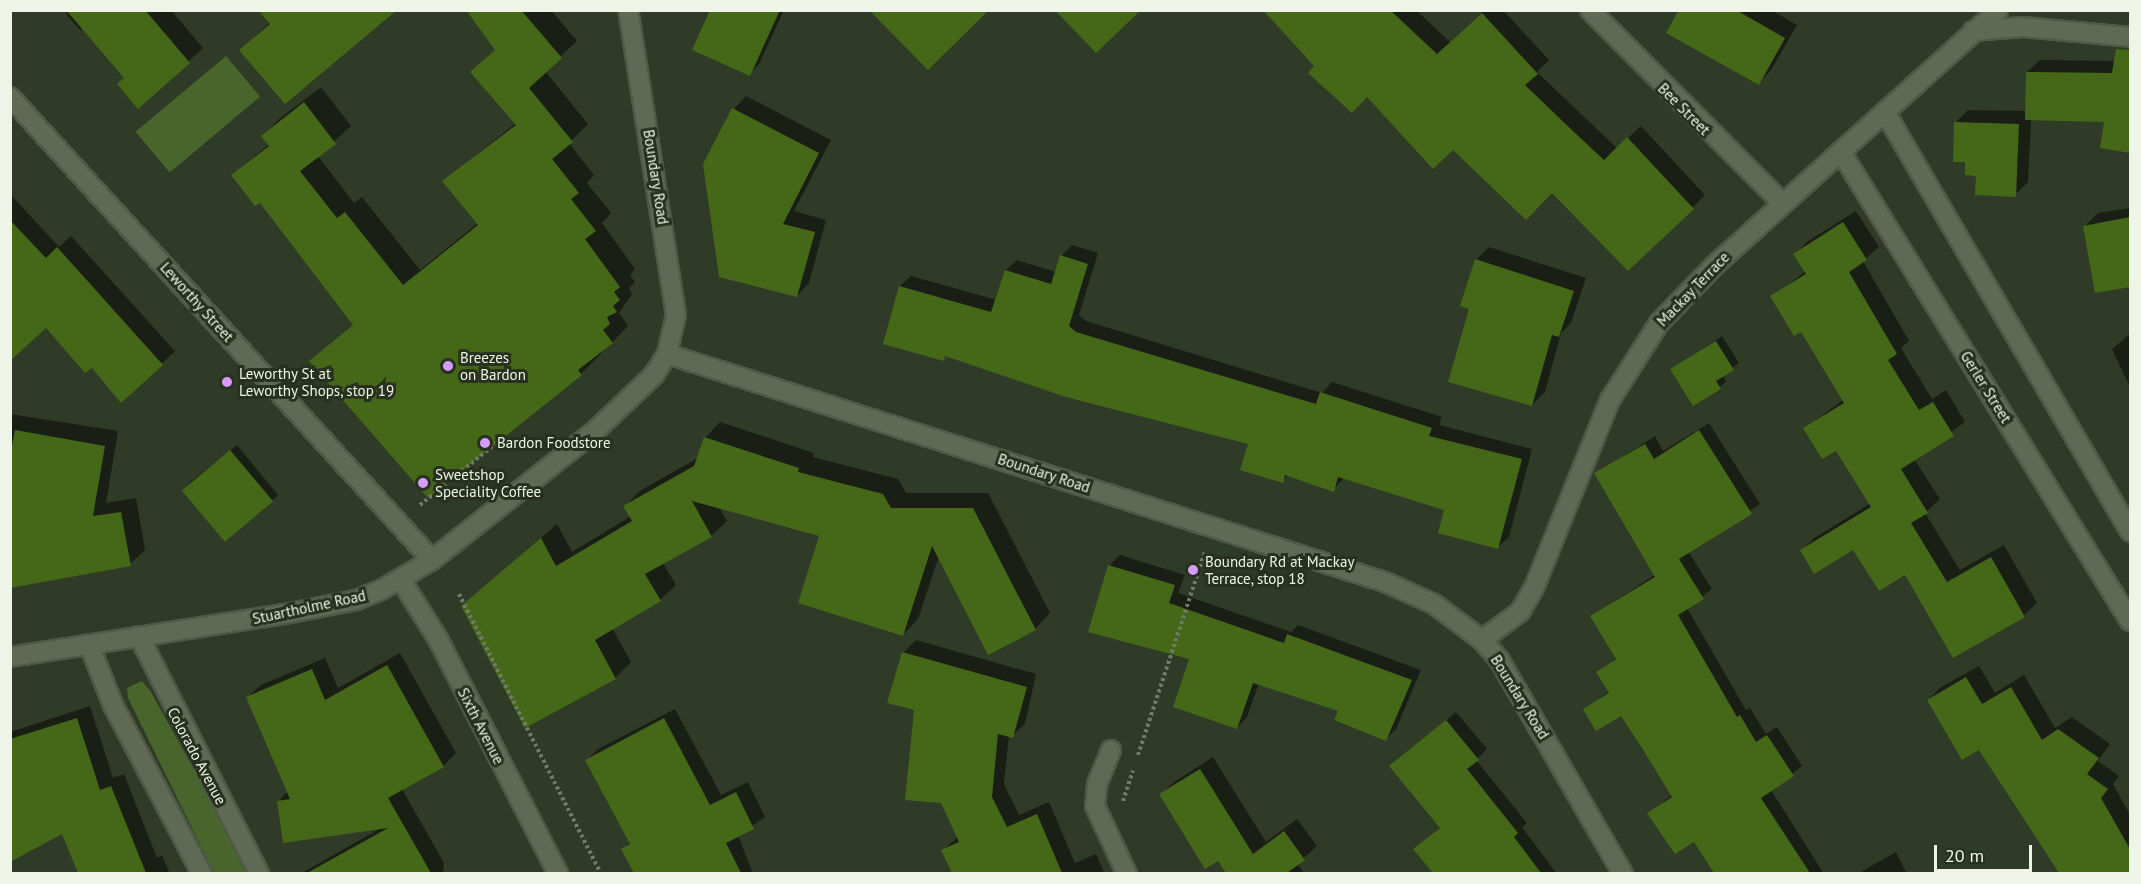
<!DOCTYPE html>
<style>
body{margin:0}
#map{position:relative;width:2141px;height:884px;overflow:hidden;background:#303b27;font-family:"PT Sans",sans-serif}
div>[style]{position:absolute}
.green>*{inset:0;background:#48652b;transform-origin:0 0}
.shadow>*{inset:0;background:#0007}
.building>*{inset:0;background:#446818;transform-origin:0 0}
.path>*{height:4px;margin-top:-2px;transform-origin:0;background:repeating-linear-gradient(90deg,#717b69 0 3px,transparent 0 6px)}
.roads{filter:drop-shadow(2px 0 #505947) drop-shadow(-2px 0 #505947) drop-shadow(0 2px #505947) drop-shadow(0 -2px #505947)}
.street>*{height:18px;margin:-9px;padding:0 9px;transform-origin:9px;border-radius:9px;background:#5e6a54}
.secondary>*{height:18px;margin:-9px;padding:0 9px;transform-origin:9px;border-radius:9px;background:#5e6a54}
.dots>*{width:16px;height:16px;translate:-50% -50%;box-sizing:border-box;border:3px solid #27311d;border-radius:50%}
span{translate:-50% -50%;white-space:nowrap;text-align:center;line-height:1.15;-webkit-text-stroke:6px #27311d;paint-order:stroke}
.street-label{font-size:15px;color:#eef5e8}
.poi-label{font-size:15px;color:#eef5e8}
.left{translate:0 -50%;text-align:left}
.frame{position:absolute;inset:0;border:12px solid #eef5e8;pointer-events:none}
.scale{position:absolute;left:1934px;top:845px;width:98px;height:27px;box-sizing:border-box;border:3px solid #eef5e8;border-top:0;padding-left:8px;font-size:18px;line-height:21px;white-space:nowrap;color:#eef5e8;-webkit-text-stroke:4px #27311d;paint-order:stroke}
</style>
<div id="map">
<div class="green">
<div style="left:226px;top:56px;width:53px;height:118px;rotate:50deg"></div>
<div style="clip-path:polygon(142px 681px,151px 692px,251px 873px,214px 873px,128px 698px,127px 688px)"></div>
</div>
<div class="shadow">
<div style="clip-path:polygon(69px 10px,171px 10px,203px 48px,138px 107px,126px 77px,83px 28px,80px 30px,66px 14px)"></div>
<div style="clip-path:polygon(392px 10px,241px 50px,270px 22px)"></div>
<div style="clip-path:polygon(467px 10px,551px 10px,577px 41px,545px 71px,588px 124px,569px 143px,594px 175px,587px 183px,611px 213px,602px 223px,635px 269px,630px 275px,635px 282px,629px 288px,632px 294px,619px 313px,628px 326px,581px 374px,311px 362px,354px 324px,261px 200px,233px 175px,269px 144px,263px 136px,279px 119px,321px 87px,351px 126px,318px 156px,354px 203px,362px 197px,420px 270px,478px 223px,444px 181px,516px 123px,472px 72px,496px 49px)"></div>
<div style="clip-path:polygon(712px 10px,784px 10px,759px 64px,749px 74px)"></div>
<div style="clip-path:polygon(1273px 10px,1416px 10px,1450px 42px,1485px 10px,1503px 10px,1549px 60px,1537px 72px,1617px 148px,1641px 126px,1705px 195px,1692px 208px,1552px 191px,1453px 148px,1317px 66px)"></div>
<div style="clip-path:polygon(1681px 10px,1771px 10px,1797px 25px,1771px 70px,1759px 83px)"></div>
<div style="clip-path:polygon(2128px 53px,2130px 152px,2101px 147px,2106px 120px,2031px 119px,2028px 182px,2015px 195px,1977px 174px,1967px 161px,1956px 122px,1968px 110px,2026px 111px,2027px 72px,2040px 60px,2120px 61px)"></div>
<div style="clip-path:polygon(746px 96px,831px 140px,794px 211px,826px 220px,809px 283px,797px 296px,734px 109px)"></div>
<div style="clip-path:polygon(10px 194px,59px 247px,71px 236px,175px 351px,122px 401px,93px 366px,46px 326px,10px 359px)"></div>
<div style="clip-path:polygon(2130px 208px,2130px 285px,2097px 291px,2085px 226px,2098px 213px)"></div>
<div style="clip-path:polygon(1856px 211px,1879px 247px,1863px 261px,1909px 341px,1901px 348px,1932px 399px,1946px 390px,1965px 422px,1914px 459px,1940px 499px,1925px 513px,1960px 570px,2004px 545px,2037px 603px,2024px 615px,1954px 656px,1906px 573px,1854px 548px,1802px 550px,1814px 538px,1871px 503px,1837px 449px,1805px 428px,1843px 400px,1802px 330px,1772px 297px,1806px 271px,1795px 254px,1808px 241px)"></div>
<div style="clip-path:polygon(1072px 245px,1098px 253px,1079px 315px,1086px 321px,1322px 393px,1332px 382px,1442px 417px,1439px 425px,1532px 449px,1509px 537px,1498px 547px,1446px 509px,1345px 477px,1333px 490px,1288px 475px,1282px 481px,1250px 443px,1067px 395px,947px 355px,943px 359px,900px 286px,911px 276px,997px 300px,1006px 270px,1017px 260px,1056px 272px,1061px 256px)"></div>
<div style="clip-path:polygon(1489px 247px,1586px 278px,1571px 323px,1561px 333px,1545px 392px,1532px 405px,1476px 260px)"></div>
<div style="clip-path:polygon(2130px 334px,2130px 387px,2112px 349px)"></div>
<div style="clip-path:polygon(1722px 336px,1739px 363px,1722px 375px,1726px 381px,1720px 387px,1694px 404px,1672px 370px)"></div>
<div style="clip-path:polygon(10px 414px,118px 431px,106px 503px,136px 498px,145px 550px,130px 564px,10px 481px)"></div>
<div style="clip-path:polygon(720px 422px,814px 453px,813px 457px,898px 479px,906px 493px,988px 493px,1050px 613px,1035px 629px,939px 556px,918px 619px,903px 635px,821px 535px,719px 507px,727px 521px,711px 536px,663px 563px,676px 585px,660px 600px,612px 628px,631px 662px,615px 678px,525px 726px,463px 606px,557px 524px,572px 552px,631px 516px,625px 506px,641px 490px,698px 458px,705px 438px)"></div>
<div style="clip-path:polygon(1709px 423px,1760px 504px,1688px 551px,1712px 589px,1687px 608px,1746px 710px,1750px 708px,1766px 734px,1777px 727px,1802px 766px,1771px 790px,1824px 874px,1715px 874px,1694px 840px,1649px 813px,1672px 795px,1621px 714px,1585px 710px,1610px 691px,1598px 672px,1617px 657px,1592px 616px,1656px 574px,1596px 474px,1655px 436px,1663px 451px)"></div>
<div style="clip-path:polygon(237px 445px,278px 495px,272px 501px,188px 484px)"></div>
<div style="clip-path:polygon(1120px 555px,1185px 575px,1178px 593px,1291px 632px,1298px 625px,1421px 670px,1396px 729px,1386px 739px,1340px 710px,1259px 683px,1247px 717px,1237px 728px,1191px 658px,1090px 631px,1110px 565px)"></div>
<div style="clip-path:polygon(916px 640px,1036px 674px,1025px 724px,1012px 736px,1009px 735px,1004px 784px,1019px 815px,1049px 802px,1075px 863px,1096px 854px,1105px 874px,953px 874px,943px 850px,958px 837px,915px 709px,903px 653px)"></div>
<div style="clip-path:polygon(400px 653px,456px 753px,443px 766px,402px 789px,444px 863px,443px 874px,300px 874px,381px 828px,279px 801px,288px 791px,248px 697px,261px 685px,325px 658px,338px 688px)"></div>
<div style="clip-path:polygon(1979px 666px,1995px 693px,2024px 675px,2055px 728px,2072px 717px,2110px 744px,2098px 761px,2119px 776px,2113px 784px,2130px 815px,2130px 874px,2064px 874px,2041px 834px,1980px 748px,1928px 700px,1941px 687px)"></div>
<div style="clip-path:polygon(90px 706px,113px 778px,124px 774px,157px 858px,162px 855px,170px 874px,80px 874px,63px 832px,10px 861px,10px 732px)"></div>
<div style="clip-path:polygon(675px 709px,721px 795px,748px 782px,765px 817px,738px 835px,753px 874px,636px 874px,623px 849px,631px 842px,587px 760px,598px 749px)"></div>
<div style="clip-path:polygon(1456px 712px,1487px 749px,1476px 760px,1527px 823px,1522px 827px,1557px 874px,1435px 874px,1415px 849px,1441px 827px,1401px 757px)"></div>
<div style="clip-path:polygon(1213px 757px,1266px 842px,1297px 819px,1317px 846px,1297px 864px,1305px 874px,1229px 874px,1161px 794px,1174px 782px)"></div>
<div style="clip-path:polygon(1896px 852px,1907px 874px,1857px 874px)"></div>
</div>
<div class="building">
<div style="clip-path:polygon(66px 10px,145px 10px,190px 63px,138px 109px,117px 84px,124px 78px)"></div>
<div style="clip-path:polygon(258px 10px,397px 10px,285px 104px,239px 50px,270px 24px)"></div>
<div style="clip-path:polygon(466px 10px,521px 10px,562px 58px,529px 88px,573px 142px,552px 159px,579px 193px,571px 199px,596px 231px,585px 239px,620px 287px,614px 292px,620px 300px,613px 306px,617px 312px,607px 317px,610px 324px,603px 330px,613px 343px,578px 370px,582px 375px,428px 498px,309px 361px,353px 325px,260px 203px,255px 206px,231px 175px,269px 146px,261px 136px,304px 102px,336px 144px,300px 171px,337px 218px,345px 212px,403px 285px,478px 225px,442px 181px,516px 125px,470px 72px,495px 50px)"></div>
<div style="clip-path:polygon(710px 10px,780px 10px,750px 76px,692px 50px)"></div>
<div style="clip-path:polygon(869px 10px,989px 10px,928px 70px)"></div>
<div style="clip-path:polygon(1055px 10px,1141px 10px,1096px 53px)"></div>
<div style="clip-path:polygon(1263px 10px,1390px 10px,1437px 54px,1482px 13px,1538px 74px,1525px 85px,1575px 133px,1604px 160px,1627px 137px,1694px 209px,1628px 271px,1552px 193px,1526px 220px,1453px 150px,1433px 169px,1367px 97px,1352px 113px,1308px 73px,1314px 66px)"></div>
<div style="clip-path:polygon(1679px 10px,1736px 10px,1785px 38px,1759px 85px,1666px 33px)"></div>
<div style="clip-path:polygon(2116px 49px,2130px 50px,2130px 153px,2100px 148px,2104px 122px,2025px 120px,2026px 72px,2112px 73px)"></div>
<div style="clip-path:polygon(732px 108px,819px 153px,783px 224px,815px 232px,797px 297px,719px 277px,703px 164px)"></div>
<div style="clip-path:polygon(1954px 122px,2019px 124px,2016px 197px,1975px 195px,1976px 176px,1965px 175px,1965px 162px,1953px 162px)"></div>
<div style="clip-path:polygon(2130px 217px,2130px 287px,2095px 293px,2083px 226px)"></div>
<div style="clip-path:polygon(10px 220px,46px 258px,57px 247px,163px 365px,121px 403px,92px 368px,85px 373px,46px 328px,10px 361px)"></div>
<div style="clip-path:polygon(1843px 222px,1867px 260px,1849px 272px,1897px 354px,1888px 360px,1919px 410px,1933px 402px,1954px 436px,1901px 469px,1928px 513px,1911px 523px,1947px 582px,1991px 557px,2025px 617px,1953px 658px,1905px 575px,1879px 591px,1853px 550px,1814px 574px,1800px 550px,1871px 507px,1836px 451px,1822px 459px,1803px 428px,1844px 403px,1801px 332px,1794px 336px,1770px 296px,1806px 274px,1793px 254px)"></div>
<div style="clip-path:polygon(1060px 255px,1088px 264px,1069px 326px,1076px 332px,1316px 404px,1320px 392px,1432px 428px,1429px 436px,1522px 459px,1498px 549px,1438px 533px,1444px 510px,1338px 477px,1334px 492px,1285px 475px,1283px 483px,1240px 470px,1248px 444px,1066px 397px,945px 356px,944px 361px,883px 344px,899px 286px,991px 312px,1005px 270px,1051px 284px)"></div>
<div style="clip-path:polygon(1475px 259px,1574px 291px,1559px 337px,1552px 335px,1532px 406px,1448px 382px,1469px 309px,1460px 306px)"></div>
<div style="clip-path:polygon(1716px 341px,1734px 370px,1716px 381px,1721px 389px,1693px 406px,1670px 369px)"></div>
<div style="clip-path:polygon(15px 430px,105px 446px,93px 516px,121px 512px,131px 566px,10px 588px,10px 456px)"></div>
<div style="clip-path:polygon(1699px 430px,1752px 514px,1679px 559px,1704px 599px,1678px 615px,1737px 717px,1740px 715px,1756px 742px,1767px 735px,1794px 776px,1761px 798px,1810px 873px,1714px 873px,1694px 842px,1675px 854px,1647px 813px,1672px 797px,1642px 748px,1621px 716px,1596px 731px,1583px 709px,1609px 693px,1596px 672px,1616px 659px,1590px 616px,1655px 577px,1594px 473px,1645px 444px,1654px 459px)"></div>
<div style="clip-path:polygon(704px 437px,799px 468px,798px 472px,883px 494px,891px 508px,973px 508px,1036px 630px,988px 655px,932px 546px,903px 636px,798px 603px,819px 536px,692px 501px,712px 537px,645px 574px,661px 601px,595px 640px,616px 679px,525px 728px,461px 606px,541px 538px,556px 566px,632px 521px,623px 506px,694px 466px)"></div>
<div style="left:230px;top:450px;width:67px;height:63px;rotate:50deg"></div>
<div style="clip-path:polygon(1108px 565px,1175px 585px,1169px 603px,1284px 643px,1287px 634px,1412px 680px,1386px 741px,1334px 720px,1338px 711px,1253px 683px,1237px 729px,1173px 707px,1189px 659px,1088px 632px)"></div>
<div style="clip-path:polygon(902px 652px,1027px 687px,1013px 738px,998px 734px,992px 797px,1007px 827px,1037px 814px,1062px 873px,952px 873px,941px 850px,959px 842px,941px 803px,905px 800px,914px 710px,887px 703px)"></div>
<div style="clip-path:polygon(387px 665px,444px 767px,388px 798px,431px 873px,307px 873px,388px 828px,283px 843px,277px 801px,290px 799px,246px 697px,312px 669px,325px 700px)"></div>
<div style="clip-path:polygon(1966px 677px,1982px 704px,2011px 687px,2042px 740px,2058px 729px,2099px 758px,2087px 774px,2108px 789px,2101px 798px,2130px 849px,2130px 873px,2059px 873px,1979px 750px,1962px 760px,1927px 700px)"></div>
<div style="clip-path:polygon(77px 718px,100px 790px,111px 786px,146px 873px,78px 873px,62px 834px,10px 862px,10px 739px)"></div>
<div style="clip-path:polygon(664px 718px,710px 805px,736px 792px,754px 829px,726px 843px,741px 873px,634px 873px,621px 849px,630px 844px,585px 760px)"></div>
<div style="clip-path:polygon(1446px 720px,1479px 760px,1467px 769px,1518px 833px,1514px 837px,1541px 873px,1433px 873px,1413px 849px,1440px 828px,1389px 766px)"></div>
<div style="clip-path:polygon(1200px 769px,1253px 854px,1284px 831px,1305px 860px,1287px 873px,1226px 873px,1218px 861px,1205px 869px,1159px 794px)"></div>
</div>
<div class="path">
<div style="left:420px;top:505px;width:103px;rotate:-39.1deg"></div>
<div style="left:459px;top:594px;width:314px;rotate:63.1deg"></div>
<div style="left:1138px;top:755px;width:215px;rotate:-71.8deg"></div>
<div style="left:1123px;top:801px;width:32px;rotate:-72deg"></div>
</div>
<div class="roads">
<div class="street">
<div style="left:1590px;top:10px;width:272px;rotate:45.1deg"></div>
<div style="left:1973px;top:31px;width:50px;rotate:-4.6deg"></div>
<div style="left:2023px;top:27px;width:107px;rotate:5.3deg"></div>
<div style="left:10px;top:97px;width:626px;rotate:47.65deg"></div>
<div style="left:1885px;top:112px;width:486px;rotate:59.7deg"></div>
<div style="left:1841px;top:152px;width:551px;rotate:58.36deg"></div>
<div style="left:139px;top:636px;width:267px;rotate:63.2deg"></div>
<div style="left:1482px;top:640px;width:47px;rotate:-36.4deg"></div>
<div style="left:1520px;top:612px;width:28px;rotate:-60deg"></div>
<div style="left:1534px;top:588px;width:203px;rotate:-68deg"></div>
<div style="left:1610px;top:400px;width:91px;rotate:-57.5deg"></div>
<div style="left:1659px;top:323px;width:79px;rotate:-46deg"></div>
<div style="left:1714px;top:266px;width:382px;rotate:-42deg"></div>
<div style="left:89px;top:644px;width:66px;rotate:68.5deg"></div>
<div style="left:113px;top:705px;width:191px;rotate:62.2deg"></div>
<div style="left:1111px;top:750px;width:38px;rotate:112deg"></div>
<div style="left:1097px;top:785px;width:21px;rotate:95deg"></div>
<div style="left:1095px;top:806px;width:75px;rotate:64.8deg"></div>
</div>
<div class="secondary">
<div style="left:667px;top:354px;width:753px;rotate:17.62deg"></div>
<div style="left:1385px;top:582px;width:54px;rotate:24.2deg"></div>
<div style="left:1434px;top:604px;width:60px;rotate:36.9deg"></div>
<div style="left:1482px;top:640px;width:28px;rotate:49deg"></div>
<div style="left:1500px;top:661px;width:246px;rotate:60deg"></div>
<div style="left:401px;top:580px;width:70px;rotate:57.9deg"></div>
<div style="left:438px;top:639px;width:264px;rotate:62.9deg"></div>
<div style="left:10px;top:657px;width:283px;rotate:-8.9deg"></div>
<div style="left:290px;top:613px;width:67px;rotate:-11.1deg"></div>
<div style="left:356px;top:600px;width:27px;rotate:-22deg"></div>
<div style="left:381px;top:590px;width:59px;rotate:-30.5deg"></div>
<div style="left:432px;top:560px;width:211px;rotate:-38.4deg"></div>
<div style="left:597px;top:429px;width:79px;rotate:-43.5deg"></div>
<div style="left:654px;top:375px;width:25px;rotate:-58deg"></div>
<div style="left:667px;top:354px;width:40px;rotate:-77deg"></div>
<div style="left:676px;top:315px;width:309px;rotate:-98.9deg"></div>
</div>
</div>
<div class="dots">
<div style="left:448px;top:366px;background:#d59cfb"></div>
<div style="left:227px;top:382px;background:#d59cfb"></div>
<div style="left:485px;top:443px;background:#d59cfb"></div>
<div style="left:423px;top:483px;background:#d59cfb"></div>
<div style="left:1193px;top:570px;background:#d59cfb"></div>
</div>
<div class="street-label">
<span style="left:1684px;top:109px;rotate:45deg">Bee Street</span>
<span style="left:656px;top:177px;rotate:81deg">Boundary Road</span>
<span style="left:1693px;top:289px;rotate:-46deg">Mackay Terrace</span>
<span style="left:197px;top:302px;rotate:48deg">Leworthy Street</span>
<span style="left:1986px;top:387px;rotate:58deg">Gerler Street</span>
<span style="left:1044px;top:473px;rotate:18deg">Boundary Road</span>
<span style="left:309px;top:607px;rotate:-12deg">Stuartholme Road</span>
<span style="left:1520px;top:697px;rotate:58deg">Boundary Road</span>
<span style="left:481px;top:726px;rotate:63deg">Sixth Avenue</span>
<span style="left:197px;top:756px;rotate:62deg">Colorado Avenue</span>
</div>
<div class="poi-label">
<span class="left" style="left:460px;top:366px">Breezes<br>on Bardon</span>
<span class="left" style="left:239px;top:382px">Leworthy St at<br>Leworthy Shops, stop 19</span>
<span class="left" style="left:497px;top:443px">Bardon Foodstore</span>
<span class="left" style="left:435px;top:483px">Sweetshop<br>Speciality Coffee</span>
<span class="left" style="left:1205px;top:570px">Boundary Rd at Mackay<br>Terrace, stop 18</span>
</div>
<div class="frame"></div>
<div class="scale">20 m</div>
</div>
